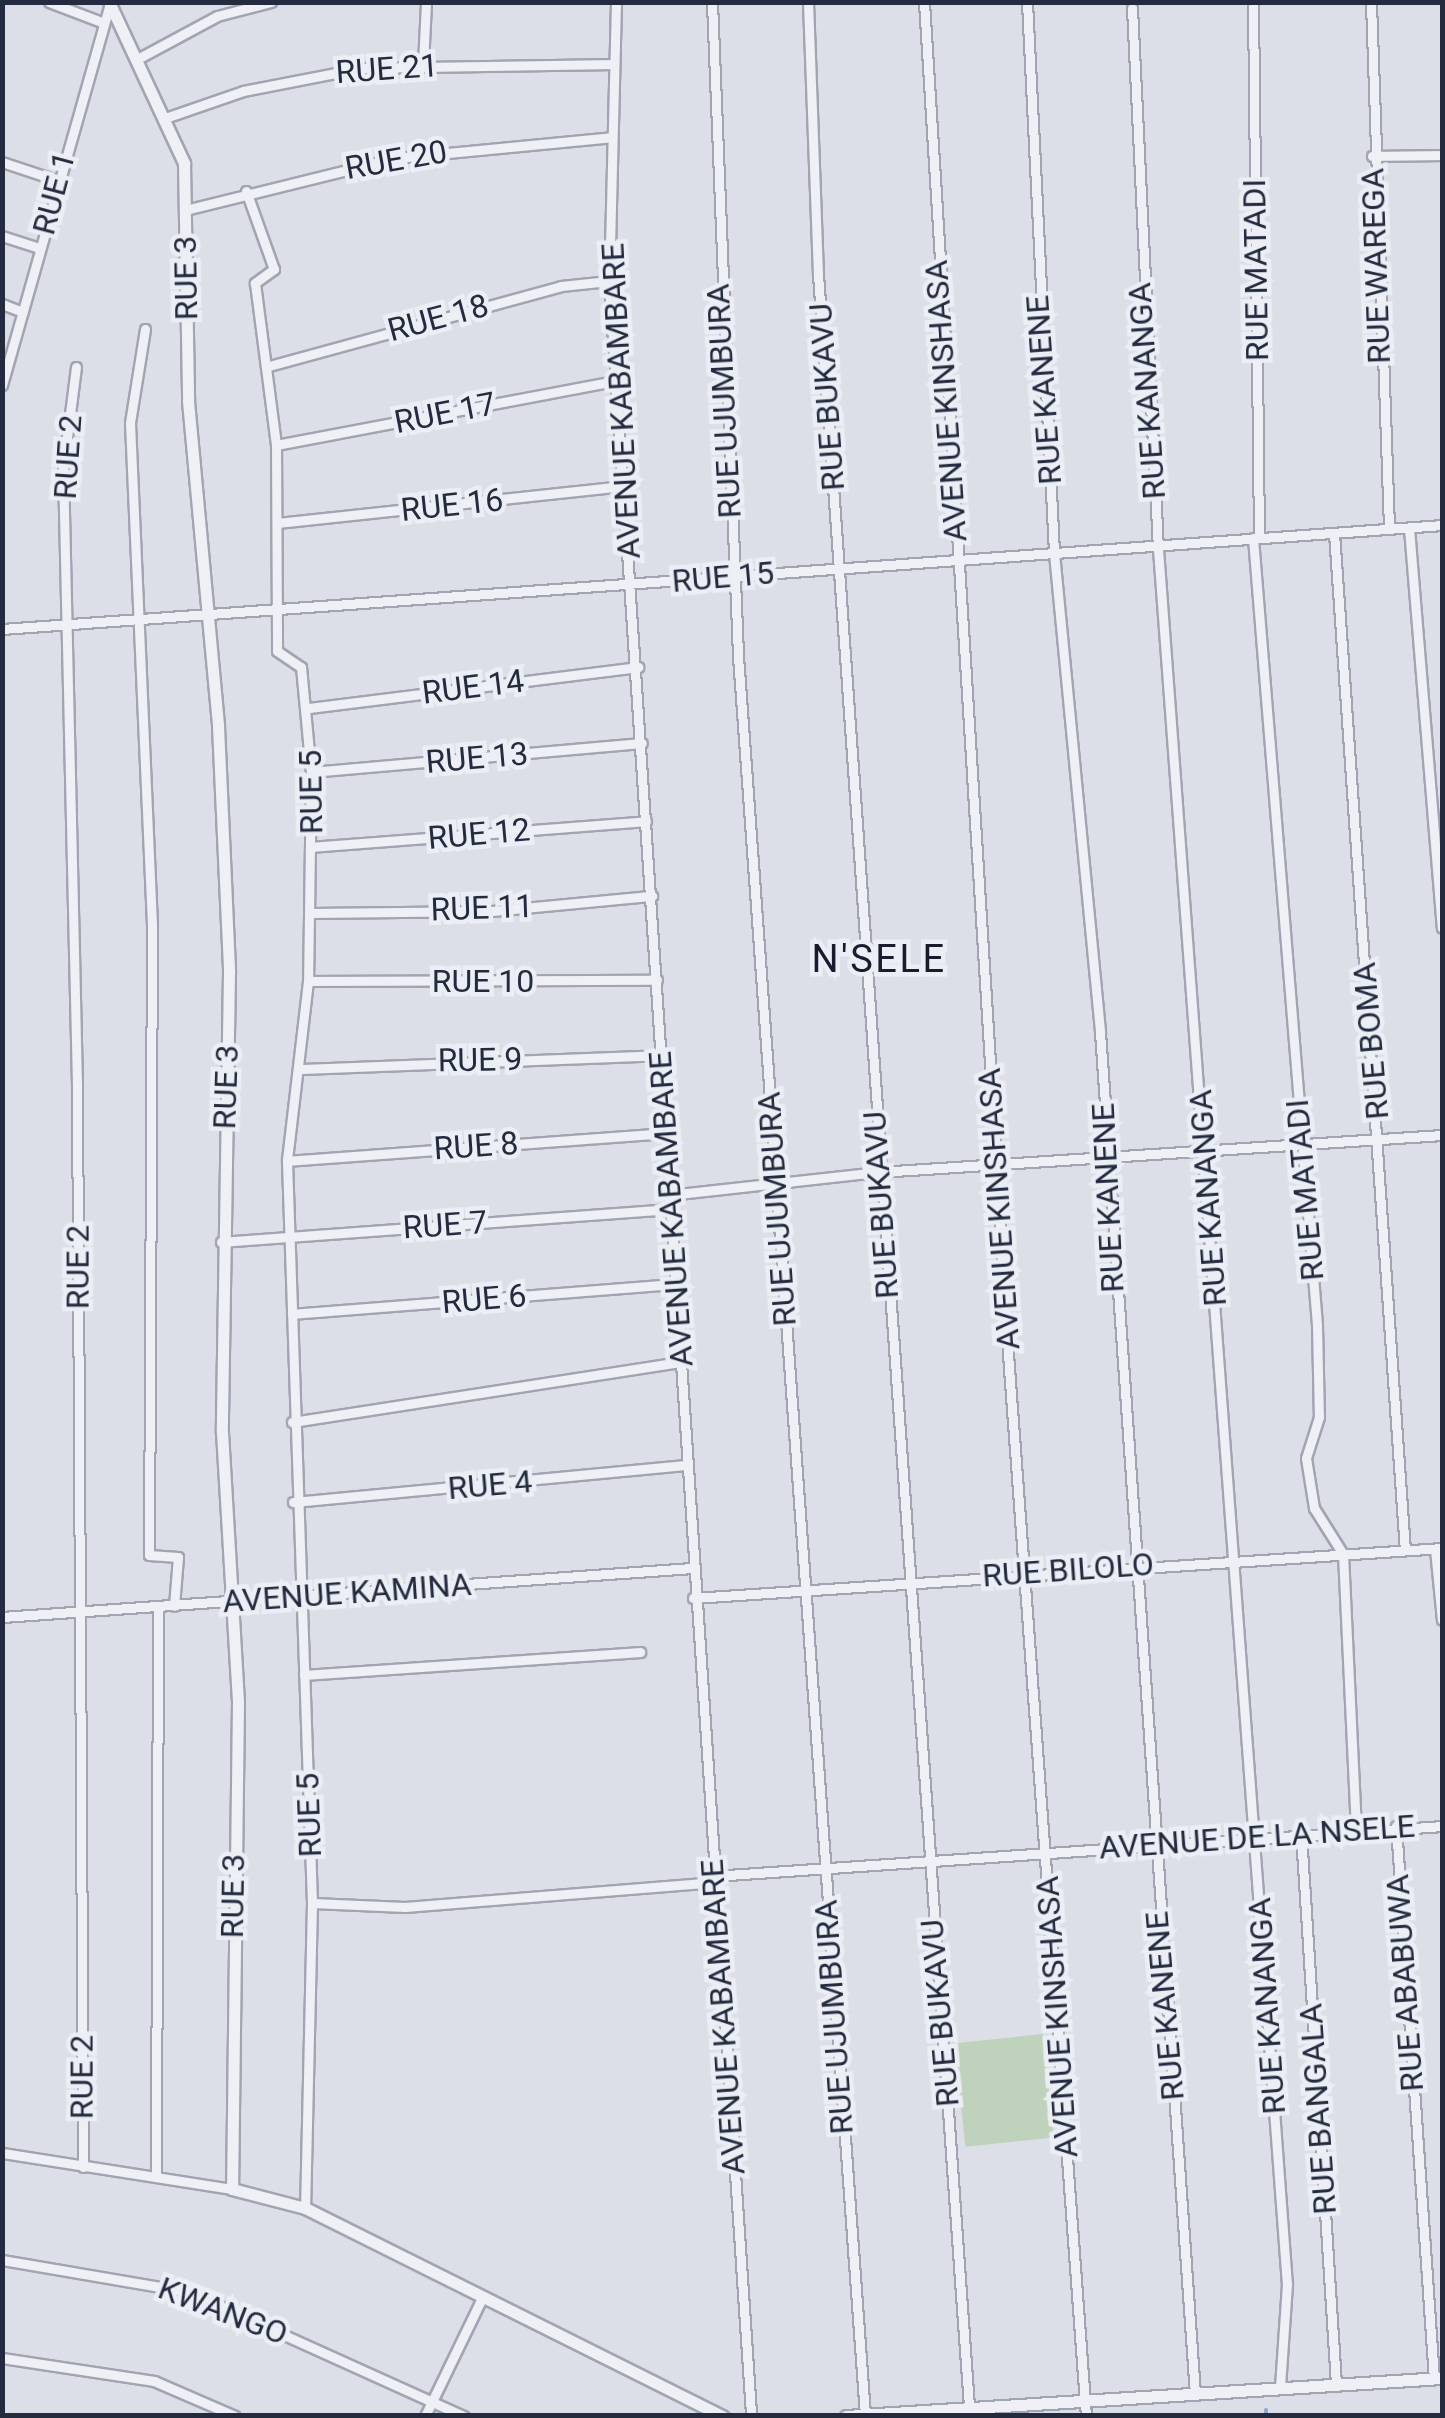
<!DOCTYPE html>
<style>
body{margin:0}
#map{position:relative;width:1445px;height:2418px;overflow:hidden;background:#dcdfe8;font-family:Roboto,sans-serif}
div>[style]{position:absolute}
.green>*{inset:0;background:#bfd2bc;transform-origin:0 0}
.stream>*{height:4px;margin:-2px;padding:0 2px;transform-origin:2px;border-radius:2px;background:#93a8cb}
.roads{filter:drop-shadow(2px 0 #a1a5b2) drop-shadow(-2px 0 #a1a5b2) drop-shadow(0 2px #a1a5b2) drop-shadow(0 -2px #a1a5b2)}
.minor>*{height:9px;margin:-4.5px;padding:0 4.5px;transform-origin:4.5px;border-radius:4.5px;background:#eff0f6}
.tertiary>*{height:11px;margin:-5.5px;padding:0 5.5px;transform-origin:5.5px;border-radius:5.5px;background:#eff0f6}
span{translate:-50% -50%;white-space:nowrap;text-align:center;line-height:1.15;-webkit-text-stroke:9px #ebeef5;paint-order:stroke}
.street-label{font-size:32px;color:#242b3f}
.quarter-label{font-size:38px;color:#171c2f;letter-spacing:2.5px}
.frame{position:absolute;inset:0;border:5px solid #242b3f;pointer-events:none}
</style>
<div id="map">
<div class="green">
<div style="left:1043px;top:2034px;width:104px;height:89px;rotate:84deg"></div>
</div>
<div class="stream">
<div style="left:1266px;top:2416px;width:6px;rotate:-90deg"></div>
</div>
<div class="roads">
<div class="minor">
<div style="left:49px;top:2px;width:59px;rotate:20.9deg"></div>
<div style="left:616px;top:2px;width:279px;rotate:91.4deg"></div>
<div style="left:609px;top:281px;width:2140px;rotate:86.19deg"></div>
<div style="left:712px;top:2px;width:655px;rotate:87.72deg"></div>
<div style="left:738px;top:656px;width:1763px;rotate:85.87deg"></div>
<div style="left:808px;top:2px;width:272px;rotate:87.9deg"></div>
<div style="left:818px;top:274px;width:2138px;rotate:85.95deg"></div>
<div style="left:924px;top:2px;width:1369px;rotate:86.44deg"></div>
<div style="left:1009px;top:1368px;width:1051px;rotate:85.8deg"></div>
<div style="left:1027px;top:2px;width:552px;rotate:87.19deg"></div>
<div style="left:1054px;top:553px;width:481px;rotate:84.5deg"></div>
<div style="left:1100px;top:1032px;width:1364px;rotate:86.01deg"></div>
<div style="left:1253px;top:2px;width:536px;rotate:89.36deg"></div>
<div style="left:1371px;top:2px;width:527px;rotate:88.04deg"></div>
<div style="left:1132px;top:8px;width:542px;rotate:87.25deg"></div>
<div style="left:1158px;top:549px;width:1740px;rotate:85.75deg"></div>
<div style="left:1287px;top:2284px;width:104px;rotate:93.9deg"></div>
<div style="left:141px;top:57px;width:86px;rotate:-28.3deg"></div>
<div style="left:217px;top:16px;width:56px;rotate:-14.5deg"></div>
<div style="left:423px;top:64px;width:62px;rotate:-87.2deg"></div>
<div style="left:168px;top:117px;width:79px;rotate:-19.1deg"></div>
<div style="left:243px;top:91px;width:120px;rotate:-11deg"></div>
<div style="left:361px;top:68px;width:251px;rotate:-0.9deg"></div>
<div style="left:1372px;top:156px;width:70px;rotate:-0.8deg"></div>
<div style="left:2px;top:162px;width:57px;rotate:18.4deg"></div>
<div style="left:246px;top:191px;width:83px;rotate:70.3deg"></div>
<div style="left:274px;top:269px;width:24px;rotate:144deg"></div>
<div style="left:255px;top:283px;width:163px;rotate:82.6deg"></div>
<div style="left:276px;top:445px;width:206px;rotate:89.7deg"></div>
<div style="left:277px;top:651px;width:29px;rotate:34deg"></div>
<div style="left:301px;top:667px;width:105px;rotate:84.6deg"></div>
<div style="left:311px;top:772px;width:209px;rotate:90.8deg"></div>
<div style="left:308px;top:981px;width:181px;rotate:96.7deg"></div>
<div style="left:287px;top:1161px;width:742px;rotate:88.07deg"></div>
<div style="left:312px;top:1903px;width:305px;rotate:91.3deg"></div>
<div style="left:185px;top:210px;width:216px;rotate:-13.9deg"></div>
<div style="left:395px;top:158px;width:218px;rotate:-5.5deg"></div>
<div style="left:2px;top:236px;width:39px;rotate:18deg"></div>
<div style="left:2px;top:304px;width:22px;rotate:21deg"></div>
<div style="left:145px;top:329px;width:95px;rotate:99.1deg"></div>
<div style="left:130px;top:423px;width:502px;rotate:87.49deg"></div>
<div style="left:152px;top:925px;width:630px;rotate:90.27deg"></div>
<div style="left:149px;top:1555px;width:29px;rotate:4deg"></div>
<div style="left:178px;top:1557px;width:49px;rotate:94.7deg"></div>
<div style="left:269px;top:366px;width:303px;rotate:-15.3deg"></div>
<div style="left:561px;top:286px;width:48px;rotate:-5.9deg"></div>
<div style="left:76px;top:367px;width:102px;rotate:97.3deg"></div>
<div style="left:63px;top:468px;width:617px;rotate:88.7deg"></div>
<div style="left:77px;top:1085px;width:1082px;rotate:89.68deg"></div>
<div style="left:2px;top:385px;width:397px;rotate:-74.2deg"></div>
<div style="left:276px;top:445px;width:345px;rotate:-10.7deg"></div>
<div style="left:277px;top:523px;width:351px;rotate:-6.1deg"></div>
<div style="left:1409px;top:528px;width:401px;rotate:85.3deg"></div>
<div style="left:1334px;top:533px;width:1019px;rotate:86.01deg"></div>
<div style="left:1253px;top:538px;width:790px;rotate:85.35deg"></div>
<div style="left:1317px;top:1325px;width:92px;rotate:88.8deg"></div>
<div style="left:1319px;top:1417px;width:43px;rotate:107.6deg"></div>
<div style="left:1306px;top:1458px;width:51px;rotate:80.9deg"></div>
<div style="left:1314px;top:1508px;width:54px;rotate:57.8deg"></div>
<div style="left:1343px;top:1554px;width:276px;rotate:87.3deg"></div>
<div style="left:2px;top:629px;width:1444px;rotate:-4.13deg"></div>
<div style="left:309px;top:708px;width:332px;rotate:-7.1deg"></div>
<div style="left:311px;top:772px;width:332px;rotate:-5deg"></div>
<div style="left:311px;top:847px;width:336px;rotate:-4.4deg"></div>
<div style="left:311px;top:913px;width:181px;rotate:-0.6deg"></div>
<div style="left:492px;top:911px;width:161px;rotate:-5.4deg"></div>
<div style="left:308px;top:981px;width:349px;rotate:-0.2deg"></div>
<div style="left:300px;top:1069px;width:361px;rotate:-2.2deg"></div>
<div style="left:287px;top:1161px;width:380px;rotate:-4.2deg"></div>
<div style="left:669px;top:1195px;width:211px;rotate:-6.3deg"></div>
<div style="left:879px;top:1172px;width:564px;rotate:-3.76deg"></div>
<div style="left:221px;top:1242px;width:450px;rotate:-4.2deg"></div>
<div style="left:292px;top:1314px;width:385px;rotate:-4.5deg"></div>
<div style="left:292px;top:1422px;width:393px;rotate:-8.8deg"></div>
<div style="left:293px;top:1502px;width:395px;rotate:-5.4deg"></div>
<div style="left:1435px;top:1549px;width:71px;rotate:84.4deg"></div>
<div style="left:693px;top:1598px;width:751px;rotate:-3.82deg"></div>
<div style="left:2px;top:1617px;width:692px;rotate:-4.06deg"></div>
<div style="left:304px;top:1675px;width:337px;rotate:-3.9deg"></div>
<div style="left:1396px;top:1826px;width:554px;rotate:86.07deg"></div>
<div style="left:1301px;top:1834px;width:551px;rotate:86.36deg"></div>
<div style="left:713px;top:1876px;width:731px;rotate:-3.92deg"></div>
<div style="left:312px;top:1903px;width:93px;rotate:2.5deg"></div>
<div style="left:405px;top:1907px;width:309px;rotate:-4.6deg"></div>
<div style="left:2px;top:2153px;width:233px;rotate:8.9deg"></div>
<div style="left:156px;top:2177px;width:569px;rotate:-89.8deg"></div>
<div style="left:2px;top:2260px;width:190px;rotate:9.7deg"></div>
<div style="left:189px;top:2292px;width:302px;rotate:24.3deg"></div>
<div style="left:2px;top:2358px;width:154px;rotate:8.6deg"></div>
<div style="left:154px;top:2381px;width:88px;rotate:23.4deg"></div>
<div style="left:425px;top:2416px;width:133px;rotate:-64.2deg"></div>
</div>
<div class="tertiary">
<div style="left:109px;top:2px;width:178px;rotate:65deg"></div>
<div style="left:184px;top:163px;width:238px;rotate:89deg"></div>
<div style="left:188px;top:401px;width:326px;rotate:84.7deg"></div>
<div style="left:218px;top:726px;width:246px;rotate:87.4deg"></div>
<div style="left:229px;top:972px;width:460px;rotate:90.9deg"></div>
<div style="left:222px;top:1432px;width:271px;rotate:86.6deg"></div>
<div style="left:238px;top:1703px;width:486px;rotate:90.7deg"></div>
<div style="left:232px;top:2189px;width:75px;rotate:14.6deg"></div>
<div style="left:305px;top:2208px;width:467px;rotate:26.5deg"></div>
<div style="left:846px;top:2416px;width:597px;rotate:-3.65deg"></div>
</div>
</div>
<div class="street-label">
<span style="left:387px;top:69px;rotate:-4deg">RUE 21</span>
<span style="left:396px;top:160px;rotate:-10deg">RUE 20</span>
<span style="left:54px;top:193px;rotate:-75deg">RUE 1</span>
<span style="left:1376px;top:266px;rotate:-92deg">RUE WAREGA</span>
<span style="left:1256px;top:270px;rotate:-91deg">RUE MATADI</span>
<span style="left:186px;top:278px;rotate:-91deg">RUE 3</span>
<span style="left:438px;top:318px;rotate:-15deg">RUE 18</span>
<span style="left:1044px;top:390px;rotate:-94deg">RUE KANENE</span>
<span style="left:1147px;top:391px;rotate:-94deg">RUE KANANGA</span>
<span style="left:827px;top:397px;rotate:-94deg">RUE BUKAVU</span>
<span style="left:621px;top:401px;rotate:-93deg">AVENUE KABAMBARE</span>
<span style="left:724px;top:401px;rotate:-93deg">RUE UJUMBURA</span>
<span style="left:946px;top:401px;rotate:-94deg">AVENUE KINSHASA</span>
<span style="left:445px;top:413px;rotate:-11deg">RUE 17</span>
<span style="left:68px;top:457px;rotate:-86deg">RUE 2</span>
<span style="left:452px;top:505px;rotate:-6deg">RUE 16</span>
<span style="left:723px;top:577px;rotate:-5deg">RUE 15</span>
<span style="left:473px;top:687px;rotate:-7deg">RUE 14</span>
<span style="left:477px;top:758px;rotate:-5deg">RUE 13</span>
<span style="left:311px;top:792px;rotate:-91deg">RUE 5</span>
<span style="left:479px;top:834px;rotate:-5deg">RUE 12</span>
<span style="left:482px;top:908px;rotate:-2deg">RUE 11</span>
<span style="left:483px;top:981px">RUE 10</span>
<span style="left:1371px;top:1041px;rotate:-95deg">RUE BOMA</span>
<span style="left:480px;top:1060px;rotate:-1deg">RUE 9</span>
<span style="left:226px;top:1087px;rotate:-88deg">RUE 3</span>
<span style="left:476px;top:1146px;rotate:-4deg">RUE 8</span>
<span style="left:1305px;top:1190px;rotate:-95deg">RUE MATADI</span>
<span style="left:1108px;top:1198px;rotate:-93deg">RUE KANENE</span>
<span style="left:1208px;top:1198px;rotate:-94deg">RUE KANANGA</span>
<span style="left:881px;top:1205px;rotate:-94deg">RUE BUKAVU</span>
<span style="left:671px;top:1209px;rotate:-94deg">AVENUE KABAMBARE</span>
<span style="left:777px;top:1209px;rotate:-94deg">RUE UJUMBURA</span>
<span style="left:999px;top:1209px;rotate:-94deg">AVENUE KINSHASA</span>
<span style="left:445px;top:1225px;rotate:-4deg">RUE 7</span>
<span style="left:78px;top:1267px;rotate:-90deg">RUE 2</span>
<span style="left:484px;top:1299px;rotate:-5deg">RUE 6</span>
<span style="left:490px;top:1485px;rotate:-5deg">RUE 4</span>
<span style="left:1068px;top:1570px;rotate:-4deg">RUE BILOLO</span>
<span style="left:347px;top:1593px;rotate:-4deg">AVENUE KAMINA</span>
<span style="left:309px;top:1815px;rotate:-92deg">RUE 5</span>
<span style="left:1257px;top:1837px;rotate:-4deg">AVENUE DE LA NSELE</span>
<span style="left:233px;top:1896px;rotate:-89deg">RUE 3</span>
<span style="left:1405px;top:1983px;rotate:-94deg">RUE ABABUWA</span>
<span style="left:1165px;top:2006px;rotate:-95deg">RUE KANENE</span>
<span style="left:1267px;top:2006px;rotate:-94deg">RUE KANANGA</span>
<span style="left:940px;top:2013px;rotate:-95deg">RUE BUKAVU</span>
<span style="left:723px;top:2017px;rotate:-94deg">AVENUE KABAMBARE</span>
<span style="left:834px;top:2017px;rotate:-94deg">RUE UJUMBURA</span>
<span style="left:1057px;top:2017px;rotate:-94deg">AVENUE KINSHASA</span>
<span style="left:82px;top:2077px;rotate:-90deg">RUE 2</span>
<span style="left:1318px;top:2109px;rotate:-94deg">RUE BANGALA</span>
<span style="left:223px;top:2311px;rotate:21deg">KWANGO</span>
</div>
<div class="quarter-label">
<span style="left:879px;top:960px">N'SELE</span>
</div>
<div class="frame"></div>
</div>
